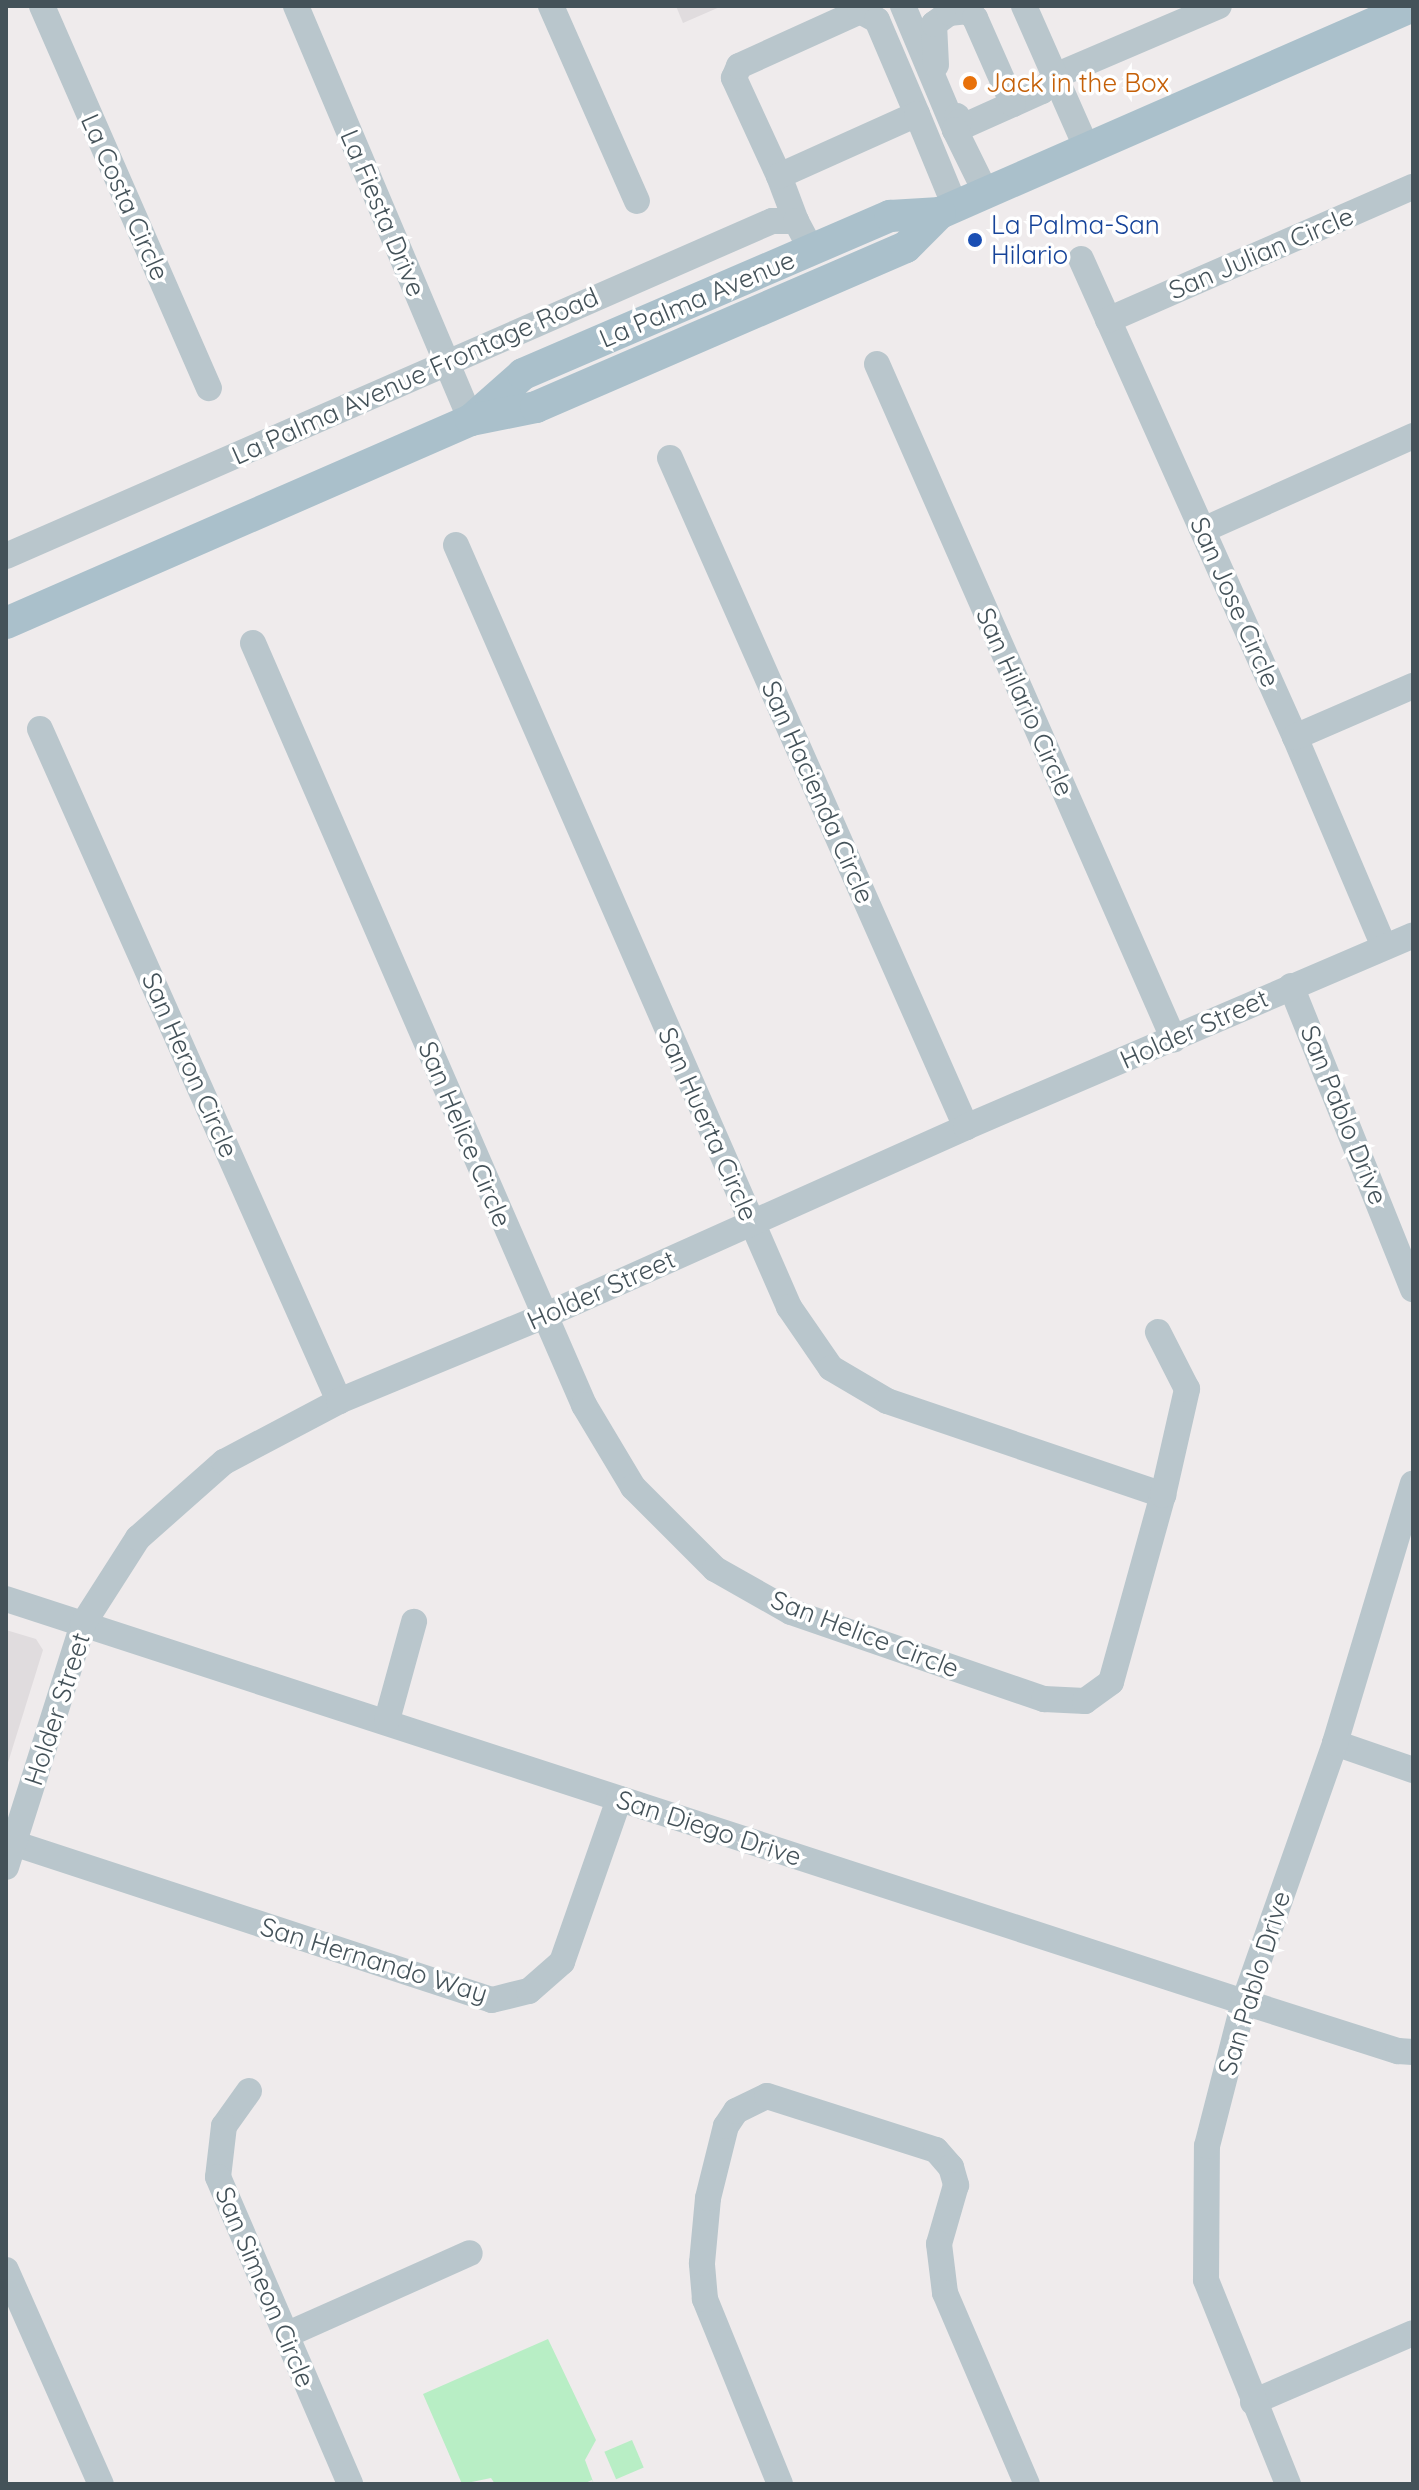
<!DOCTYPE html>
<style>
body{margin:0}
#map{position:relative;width:1419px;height:2490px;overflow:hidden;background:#efebec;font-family:Quicksand,sans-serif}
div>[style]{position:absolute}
.education>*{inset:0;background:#e0dcde}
.green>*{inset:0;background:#b8eec5;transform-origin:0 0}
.minor>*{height:26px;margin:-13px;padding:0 13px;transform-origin:13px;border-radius:13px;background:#b9c6cc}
.major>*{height:32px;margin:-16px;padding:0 16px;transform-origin:16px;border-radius:16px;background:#aac0cb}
.dots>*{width:22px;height:22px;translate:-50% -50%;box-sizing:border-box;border:4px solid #fff;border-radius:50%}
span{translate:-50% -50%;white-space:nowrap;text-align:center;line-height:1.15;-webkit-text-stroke:7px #fff;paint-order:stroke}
.food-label{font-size:26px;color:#c56008}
.left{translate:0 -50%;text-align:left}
.street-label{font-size:26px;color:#445259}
.transit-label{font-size:26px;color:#164399}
.frame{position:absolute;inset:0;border:8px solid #445259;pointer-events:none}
</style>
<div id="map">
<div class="education">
<div style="clip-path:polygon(676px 6px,722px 6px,683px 23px)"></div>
<div style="clip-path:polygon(6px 1630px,36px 1639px,43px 1650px,6px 1769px)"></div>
</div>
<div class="green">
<div style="clip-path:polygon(548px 2339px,596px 2440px,585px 2460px,594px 2484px,592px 2480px,583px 2484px,495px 2484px,491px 2478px,462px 2484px,423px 2394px)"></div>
<div style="left:632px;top:2440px;width:30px;height:30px;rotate:67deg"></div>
</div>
<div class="minor">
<div style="left:42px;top:6px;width:417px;rotate:66.4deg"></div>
<div style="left:296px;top:6px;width:449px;rotate:67.1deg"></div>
<div style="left:551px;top:6px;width:213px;rotate:66.2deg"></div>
<div style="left:903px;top:6px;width:134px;rotate:67.2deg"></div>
<div style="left:955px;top:130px;width:95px;rotate:-24.1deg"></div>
<div style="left:1042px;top:91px;width:20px;rotate:-49deg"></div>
<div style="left:1055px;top:76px;width:178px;rotate:-23.1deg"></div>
<div style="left:1024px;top:6px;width:156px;rotate:66.2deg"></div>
<div style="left:936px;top:65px;width:41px;rotate:-92.8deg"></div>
<div style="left:934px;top:24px;width:19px;rotate:-36deg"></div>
<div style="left:949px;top:13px;width:19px;rotate:-6deg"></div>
<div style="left:968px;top:11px;width:10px;rotate:45deg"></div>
<div style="left:975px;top:18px;width:94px;rotate:66.2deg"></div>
<div style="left:957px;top:116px;width:6px;rotate:72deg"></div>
<div style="left:959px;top:122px;width:9px;rotate:117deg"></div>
<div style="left:955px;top:130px;width:70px;rotate:63.8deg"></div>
<div style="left:779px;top:176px;width:108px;rotate:-114.7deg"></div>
<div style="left:734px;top:78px;width:13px;rotate:-67deg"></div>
<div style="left:739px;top:66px;width:133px;rotate:-24.4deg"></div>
<div style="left:860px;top:11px;width:19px;rotate:28deg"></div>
<div style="left:877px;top:20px;width:102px;rotate:66.9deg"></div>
<div style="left:796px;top:221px;width:48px;rotate:-110.7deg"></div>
<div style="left:779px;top:176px;width:151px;rotate:-24.2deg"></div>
<div style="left:917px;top:114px;width:100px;rotate:67.6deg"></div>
<div style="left:1081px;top:259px;width:524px;rotate:65.88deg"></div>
<div style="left:1295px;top:737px;width:228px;rotate:67deg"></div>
<div style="left:1108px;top:320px;width:333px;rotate:-23.6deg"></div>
<div style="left:877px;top:364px;width:738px;rotate:66.28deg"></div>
<div style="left:670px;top:458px;width:732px;rotate:66.13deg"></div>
<div style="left:1203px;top:530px;width:230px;rotate:-24.1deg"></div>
<div style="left:456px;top:545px;width:832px;rotate:66.39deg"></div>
<div style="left:789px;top:1307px;width:74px;rotate:55.5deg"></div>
<div style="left:831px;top:1368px;width:65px;rotate:30.5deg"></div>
<div style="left:887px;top:1401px;width:292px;rotate:18.8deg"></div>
<div style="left:6px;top:556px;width:836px;rotate:-23.62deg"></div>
<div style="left:772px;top:221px;width:24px"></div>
<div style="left:796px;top:221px;width:32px;rotate:62deg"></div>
<div style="left:253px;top:643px;width:831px;rotate:66.52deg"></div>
<div style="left:584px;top:1405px;width:96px;rotate:59.1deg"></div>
<div style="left:633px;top:1487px;width:116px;rotate:45deg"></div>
<div style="left:715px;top:1569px;width:87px;rotate:29.5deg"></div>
<div style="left:791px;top:1612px;width:268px;rotate:19deg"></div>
<div style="left:1044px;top:1699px;width:41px;rotate:2.8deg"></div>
<div style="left:1085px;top:1701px;width:32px;rotate:-36deg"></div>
<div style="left:1111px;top:1682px;width:194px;rotate:-74.5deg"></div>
<div style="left:1163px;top:1495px;width:109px;rotate:-77.2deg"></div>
<div style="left:1187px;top:1389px;width:64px;rotate:-117deg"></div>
<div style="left:40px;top:729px;width:736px;rotate:66.01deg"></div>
<div style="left:1295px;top:737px;width:129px;rotate:-23.4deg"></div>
<div style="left:1291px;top:986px;width:327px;rotate:68.1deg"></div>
<div style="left:6px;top:1599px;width:1302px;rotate:18.03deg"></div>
<div style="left:1244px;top:2002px;width:162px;rotate:17.7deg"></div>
<div style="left:1398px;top:2051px;width:15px;rotate:4deg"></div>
<div style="left:387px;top:1720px;width:102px;rotate:-74.6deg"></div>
<div style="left:1335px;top:1743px;width:83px;rotate:19.1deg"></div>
<div style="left:13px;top:1843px;width:504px;rotate:18.15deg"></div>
<div style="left:492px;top:2000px;width:38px;rotate:-14deg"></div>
<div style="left:529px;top:1991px;width:44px;rotate:-41.3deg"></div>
<div style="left:562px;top:1962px;width:173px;rotate:-70.7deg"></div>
<div style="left:6px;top:1867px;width:255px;rotate:-72.4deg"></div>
<div style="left:83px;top:1624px;width:102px;rotate:-57.4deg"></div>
<div style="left:138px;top:1538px;width:115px;rotate:-41.5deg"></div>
<div style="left:224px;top:1462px;width:130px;rotate:-27.9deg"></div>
<div style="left:339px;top:1401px;width:222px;rotate:-22.5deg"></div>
<div style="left:544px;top:1316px;width:462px;rotate:-24.1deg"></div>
<div style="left:966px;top:1127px;width:486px;rotate:-23.2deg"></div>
<div style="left:249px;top:2091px;width:43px;rotate:125.5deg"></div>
<div style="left:224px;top:2126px;width:51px;rotate:96.7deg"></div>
<div style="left:218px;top:2177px;width:334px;rotate:66.7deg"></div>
<div style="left:6px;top:2270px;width:234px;rotate:66.1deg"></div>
<div style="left:286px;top:2335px;width:201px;rotate:-24deg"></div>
<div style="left:1253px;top:2402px;width:174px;rotate:-23.3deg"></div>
<div style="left:780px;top:2484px;width:200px;rotate:-112.1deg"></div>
<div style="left:705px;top:2299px;width:36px;rotate:-95deg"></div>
<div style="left:702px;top:2263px;width:65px;rotate:-84.7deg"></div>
<div style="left:708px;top:2198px;width:74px;rotate:-76deg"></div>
<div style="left:726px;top:2126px;width:18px;rotate:-56deg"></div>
<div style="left:736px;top:2111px;width:34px;rotate:-26deg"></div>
<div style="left:767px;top:2096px;width:177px;rotate:17.7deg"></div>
<div style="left:936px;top:2150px;width:23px;rotate:49deg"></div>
<div style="left:951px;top:2167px;width:19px;rotate:74deg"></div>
<div style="left:956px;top:2185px;width:61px;rotate:106.1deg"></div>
<div style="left:939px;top:2244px;width:49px;rotate:83deg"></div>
<div style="left:945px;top:2293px;width:208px;rotate:66.8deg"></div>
<div style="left:1288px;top:2484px;width:220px;rotate:-111.9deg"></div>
<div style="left:1206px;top:2280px;width:134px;rotate:-89.6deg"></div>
<div style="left:1207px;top:2146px;width:149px;rotate:-75.6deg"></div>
<div style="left:1244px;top:2002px;width:275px;rotate:-70.6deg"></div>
<div style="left:1335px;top:1743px;width:271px;rotate:-73.3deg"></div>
</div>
<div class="major">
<div style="left:471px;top:420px;width:69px;rotate:-41.5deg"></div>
<div style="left:523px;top:374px;width:400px;rotate:-23.3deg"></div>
<div style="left:890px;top:216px;width:50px;rotate:-3.4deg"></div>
<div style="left:940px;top:213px;width:516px;rotate:-23.64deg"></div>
<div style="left:6px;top:623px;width:507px;rotate:-23.58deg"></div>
<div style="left:471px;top:420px;width:66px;rotate:-11.3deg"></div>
<div style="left:536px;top:407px;width:403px;rotate:-23.4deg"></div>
<div style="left:906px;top:247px;width:48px;rotate:-45deg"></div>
</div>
<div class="dots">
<div style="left:970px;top:83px;background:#e8710a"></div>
<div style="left:975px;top:240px;background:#1a4fb4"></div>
</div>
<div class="food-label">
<span class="left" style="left:986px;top:83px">Jack in the Box</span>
</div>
<div class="street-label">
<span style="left:125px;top:197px;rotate:66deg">La Costa Circle</span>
<span style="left:383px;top:213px;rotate:67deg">La Fiesta Drive</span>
<span style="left:1261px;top:253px;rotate:-23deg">San Julian Circle</span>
<span style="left:697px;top:299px;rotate:-23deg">La Palma Avenue</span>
<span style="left:415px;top:376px;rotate:-24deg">La Palma Avenue Frontage Road</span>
<span style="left:1235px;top:602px;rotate:66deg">San Jose Circle</span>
<span style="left:1025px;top:702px;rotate:66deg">San Hilario Circle</span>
<span style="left:818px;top:792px;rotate:66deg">San Hacienda Circle</span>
<span style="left:1194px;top:1029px;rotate:-24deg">Holder Street</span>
<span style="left:190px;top:1065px;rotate:66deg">San Heron Circle</span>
<span style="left:1344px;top:1115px;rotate:68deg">San Pablo Drive</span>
<span style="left:708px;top:1124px;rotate:66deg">San Huerta Circle</span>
<span style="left:465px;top:1134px;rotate:67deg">San Helice Circle</span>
<span style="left:601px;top:1290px;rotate:-24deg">Holder Street</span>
<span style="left:865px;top:1634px;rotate:21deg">San Helice Circle</span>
<span style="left:57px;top:1709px;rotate:-72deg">Holder Street</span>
<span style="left:709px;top:1828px;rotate:18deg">San Diego Drive</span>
<span style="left:374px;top:1960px;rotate:17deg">San Hernando Way</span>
<span style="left:1254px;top:1983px;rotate:-73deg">San Pablo Drive</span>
<span style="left:265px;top:2287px;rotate:67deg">San Simeon Circle</span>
</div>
<div class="transit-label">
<span class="left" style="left:991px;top:240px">La Palma-San<br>Hilario</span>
</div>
<div class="frame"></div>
</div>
